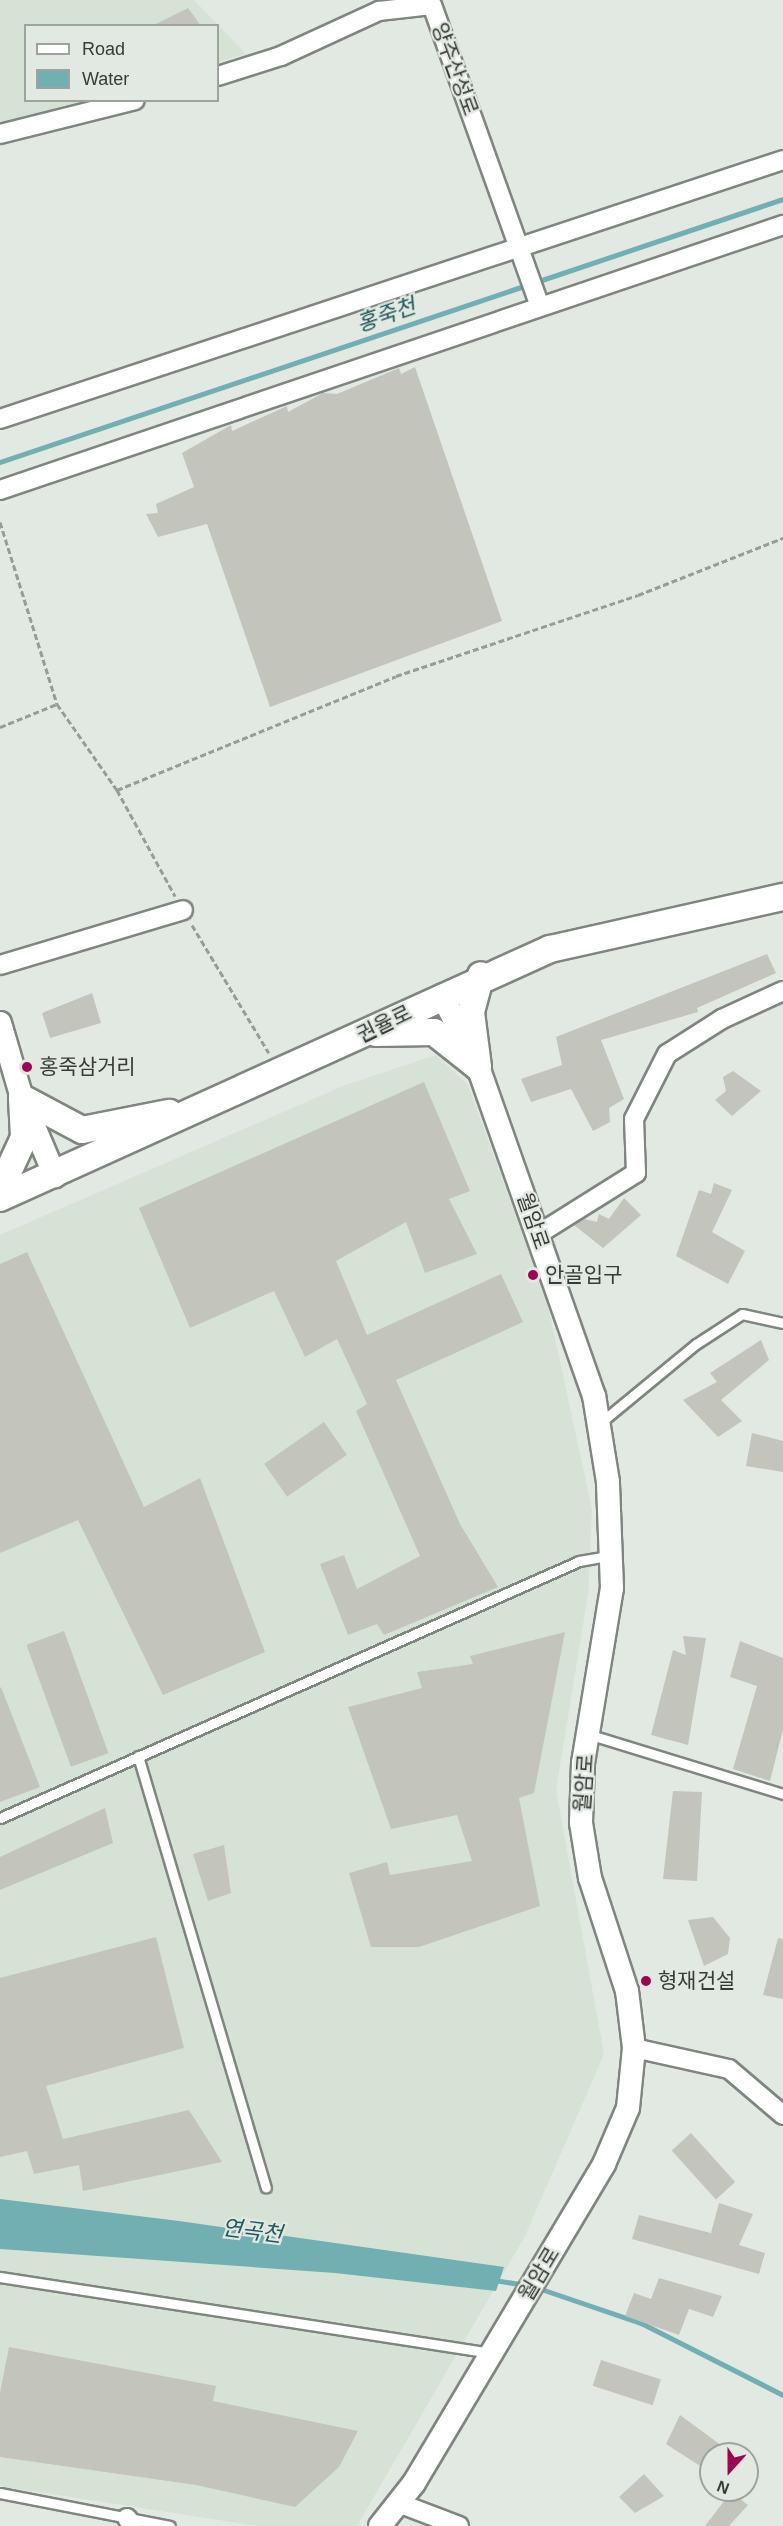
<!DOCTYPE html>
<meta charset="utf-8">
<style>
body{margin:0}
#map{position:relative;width:783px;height:2526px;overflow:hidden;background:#e2e8e2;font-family:Arial,"Noto Sans KR",sans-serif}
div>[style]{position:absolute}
.built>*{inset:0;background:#d6e2d5}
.water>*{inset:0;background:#71afb3}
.stream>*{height:5px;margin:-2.5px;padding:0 2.5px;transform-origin:2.5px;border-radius:2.5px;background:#71afb3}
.building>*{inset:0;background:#c3c5bd;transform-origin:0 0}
.path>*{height:3px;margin-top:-1.5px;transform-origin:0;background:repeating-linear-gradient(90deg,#979c97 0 6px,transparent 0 9px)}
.roads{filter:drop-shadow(2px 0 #7f857f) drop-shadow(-2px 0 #7f857f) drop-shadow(0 2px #7f857f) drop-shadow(0 -2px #7f857f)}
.service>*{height:9px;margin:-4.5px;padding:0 4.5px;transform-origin:4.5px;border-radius:4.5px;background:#fff}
.minor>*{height:18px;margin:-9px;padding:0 9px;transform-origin:9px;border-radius:9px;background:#fff}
.tertiary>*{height:22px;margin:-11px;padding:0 11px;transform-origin:11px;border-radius:11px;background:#fff}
.secondary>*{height:26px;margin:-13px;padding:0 13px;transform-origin:13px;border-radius:13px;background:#fff}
.dots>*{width:16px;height:16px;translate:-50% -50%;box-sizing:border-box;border:3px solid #e2e8e2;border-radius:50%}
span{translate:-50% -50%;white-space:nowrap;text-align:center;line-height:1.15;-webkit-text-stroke:4.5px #e2e8e2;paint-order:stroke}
.street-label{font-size:21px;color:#383b38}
.poi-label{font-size:21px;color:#383b38}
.left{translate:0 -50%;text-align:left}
.water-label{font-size:22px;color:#24595d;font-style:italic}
.legend{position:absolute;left:24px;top:24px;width:195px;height:78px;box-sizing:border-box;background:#e2e8e2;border:2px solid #9ea39e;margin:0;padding:8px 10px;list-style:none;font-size:18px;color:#383b38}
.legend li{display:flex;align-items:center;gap:12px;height:30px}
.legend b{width:30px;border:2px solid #9ea39e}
.north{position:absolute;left:699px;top:2442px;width:60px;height:60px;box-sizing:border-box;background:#e2e8e2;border:2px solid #9ea39e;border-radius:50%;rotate:201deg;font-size:16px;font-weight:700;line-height:24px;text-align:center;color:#383b38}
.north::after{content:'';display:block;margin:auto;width:21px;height:27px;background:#9c0653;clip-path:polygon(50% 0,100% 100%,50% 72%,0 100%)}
</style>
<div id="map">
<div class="built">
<div style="clip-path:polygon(0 0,194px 0,246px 54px,218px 62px,218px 26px,26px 26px,26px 100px,85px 101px,0 125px)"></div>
<div style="clip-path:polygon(436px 1055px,468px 1085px,548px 1306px,592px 1510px,588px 1594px,556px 1790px,604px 2054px,525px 2236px,357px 2526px,258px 2526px,0 2486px,0 1235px,343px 1086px)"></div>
</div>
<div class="water">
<div style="clip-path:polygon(0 2199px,179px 2221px,504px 2267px,496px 2291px,335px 2273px,0 2249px)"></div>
</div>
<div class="stream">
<div style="left:0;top:462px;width:826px;rotate:-18.57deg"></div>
<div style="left:494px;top:2280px;width:32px;rotate:9deg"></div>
<div style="left:538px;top:2288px;width:109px;rotate:18.8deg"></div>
<div style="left:641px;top:2323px;width:159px;rotate:26.9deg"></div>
</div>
<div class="building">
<div style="clip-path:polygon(188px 8px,201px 26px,152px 26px)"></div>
<div style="clip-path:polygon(415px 367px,502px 621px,270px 707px,207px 524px,158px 537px,146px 514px,158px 513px,156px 504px,194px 487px,182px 453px,231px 425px,232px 431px,287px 406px,288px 412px,323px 393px,337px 394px,399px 368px,401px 374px)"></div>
<div style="clip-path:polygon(767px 954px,776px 973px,697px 1008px,698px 1012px,601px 1040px,624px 1099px,609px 1108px,610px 1122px,593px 1131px,571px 1089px,531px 1102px,521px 1079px,562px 1065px,556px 1037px)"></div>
<div style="clip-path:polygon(92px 993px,101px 1023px,50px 1038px,42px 1013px)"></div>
<div style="clip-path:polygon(733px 1071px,761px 1091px,732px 1116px,715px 1100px,726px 1091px,723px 1077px)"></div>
<div style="clip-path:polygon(424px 1082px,470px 1191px,449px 1199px,477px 1254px,425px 1273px,406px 1222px,336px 1261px,367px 1335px,501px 1274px,523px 1322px,396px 1380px,460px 1524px,498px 1587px,384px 1635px,377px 1624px,348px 1635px,320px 1564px,344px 1555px,357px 1589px,420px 1556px,356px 1411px,367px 1404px,337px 1339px,305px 1357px,274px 1291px,190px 1328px,139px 1208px)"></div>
<div style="clip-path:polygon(714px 1183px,732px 1190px,712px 1232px,745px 1251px,728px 1284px,676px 1256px,699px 1190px,711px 1194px)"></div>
<div style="clip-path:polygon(624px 1198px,641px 1215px,603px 1248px,574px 1225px,584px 1219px,597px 1222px,599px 1214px,609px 1219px)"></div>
<div style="clip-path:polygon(27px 1252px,144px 1507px,200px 1478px,265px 1652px,163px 1695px,78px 1520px,0 1553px,0 1264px)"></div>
<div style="clip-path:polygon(761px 1340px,769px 1360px,721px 1400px,742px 1421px,718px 1437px,683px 1400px,717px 1382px,710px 1373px)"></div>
<div style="left:324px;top:1422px;width:40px;height:73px;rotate:55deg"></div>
<div style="clip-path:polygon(752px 1433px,783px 1441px,783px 1472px,746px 1466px)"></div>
<div style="left:64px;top:1631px;width:130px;height:40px;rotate:70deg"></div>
<div style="clip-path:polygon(565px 1632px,534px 1793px,519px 1798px,540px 1906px,419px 1947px,371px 1947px,349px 1873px,387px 1862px,390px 1875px,472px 1861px,457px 1815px,391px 1829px,348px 1707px,422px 1688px,417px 1672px,473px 1664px,470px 1656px)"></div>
<div style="clip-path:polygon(683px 1636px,706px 1638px,688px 1745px,651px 1735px,673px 1650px,686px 1655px)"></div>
<div style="clip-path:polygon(740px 1641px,783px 1658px,783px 1729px,770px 1781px,733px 1769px,757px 1686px,730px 1677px)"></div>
<div style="clip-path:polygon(1px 1687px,40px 1787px,0 1802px,0 1688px)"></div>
<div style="clip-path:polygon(673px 1791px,702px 1792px,697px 1881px,663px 1879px)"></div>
<div style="clip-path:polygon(105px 1808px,113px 1843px,0 1890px,0 1857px)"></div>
<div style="clip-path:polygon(224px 1845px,231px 1893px,208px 1901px,193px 1854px)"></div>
<div style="clip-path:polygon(713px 1917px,730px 1938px,728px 1954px,704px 1966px,688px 1920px)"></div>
<div style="clip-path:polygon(156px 1937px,184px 2048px,46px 2086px,63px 2139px,189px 2110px,222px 2162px,83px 2191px,79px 2165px,34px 2174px,27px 2151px,0 2157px,0 1978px)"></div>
<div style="clip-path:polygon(778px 1938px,783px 1939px,783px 1999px,763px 1995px)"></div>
<div style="left:691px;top:2133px;width:66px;height:26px;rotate:48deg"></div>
<div style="clip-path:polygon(719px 2203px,753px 2214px,739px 2245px,765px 2253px,759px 2274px,632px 2239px,639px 2215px,711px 2233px)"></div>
<div style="clip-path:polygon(659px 2278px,722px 2296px,713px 2317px,689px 2309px,679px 2335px,625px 2316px,634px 2293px,651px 2299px)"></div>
<div style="clip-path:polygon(9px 2347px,216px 2386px,213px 2401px,358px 2431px,339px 2467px,295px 2507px,196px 2485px,0 2457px,0 2393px)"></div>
<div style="left:601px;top:2360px;width:63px;height:27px;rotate:18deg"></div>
<div style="clip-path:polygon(680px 2415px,733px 2454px,711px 2454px,711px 2473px,666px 2444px)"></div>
<div style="clip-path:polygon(644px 2474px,664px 2496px,635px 2513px,619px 2497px)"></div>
<div style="clip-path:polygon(731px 2492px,748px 2505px,729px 2526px,705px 2526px)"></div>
</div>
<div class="path">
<div style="left:0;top:522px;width:191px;rotate:72.6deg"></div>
<div style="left:57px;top:704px;width:105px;rotate:55.1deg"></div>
<div style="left:117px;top:790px;width:121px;rotate:61.3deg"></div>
<div style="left:0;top:727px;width:61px;rotate:-22deg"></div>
<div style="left:117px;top:790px;width:301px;rotate:-22.2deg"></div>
<div style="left:396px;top:676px;width:255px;rotate:-18.5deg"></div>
<div style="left:638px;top:595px;width:156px;rotate:-21.5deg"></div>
<div style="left:192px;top:925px;width:149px;rotate:59deg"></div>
</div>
<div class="roads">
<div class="service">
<div style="left:600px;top:1423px;width:124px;rotate:-39.5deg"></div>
<div style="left:696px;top:1344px;width:55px;rotate:-33.1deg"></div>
<div style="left:742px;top:1314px;width:42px;rotate:12.4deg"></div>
<div style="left:588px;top:1734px;width:204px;rotate:17.1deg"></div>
<div style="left:138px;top:1756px;width:450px;rotate:73.5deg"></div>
<div style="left:0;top:1818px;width:633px;rotate:-23.93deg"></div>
<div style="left:579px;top:1561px;width:34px;rotate:-10deg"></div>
<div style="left:0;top:2277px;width:496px;rotate:8.8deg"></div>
<div style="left:0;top:2493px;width:173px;rotate:11deg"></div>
</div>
<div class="minor">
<div style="left:218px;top:76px;width:66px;rotate:-17.6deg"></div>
<div style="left:281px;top:56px;width:108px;rotate:-24.7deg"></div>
<div style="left:379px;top:11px;width:53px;rotate:-6.5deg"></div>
<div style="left:432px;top:5px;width:320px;rotate:70.3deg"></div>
<div style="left:0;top:134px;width:139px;rotate:-14.1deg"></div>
<div style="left:0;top:419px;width:825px;rotate:-18.3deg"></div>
<div style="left:0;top:490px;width:827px;rotate:-18.7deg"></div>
<div style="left:0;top:965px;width:191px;rotate:-16.7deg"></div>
<div style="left:537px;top:1235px;width:117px;rotate:-32.1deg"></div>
<div style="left:636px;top:1173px;width:54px;rotate:-92.1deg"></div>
<div style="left:634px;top:1119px;width:73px;rotate:-63.1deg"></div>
<div style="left:667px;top:1054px;width:65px;rotate:-32.5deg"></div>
<div style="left:722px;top:1019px;width:67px;rotate:-24.7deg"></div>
<div style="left:634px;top:2048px;width:97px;rotate:12.5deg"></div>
<div style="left:729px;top:2069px;width:71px;rotate:40.4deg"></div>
<div style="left:401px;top:2504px;width:62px;rotate:20.8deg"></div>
<div style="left:127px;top:2518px;width:10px;rotate:53deg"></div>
</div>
<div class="tertiary">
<div style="left:0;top:1023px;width:78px;rotate:73.7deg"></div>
<div style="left:22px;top:1098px;width:85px;rotate:67.1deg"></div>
<div style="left:380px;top:2526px;width:55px;rotate:-51.7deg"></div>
<div style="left:414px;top:2483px;width:371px;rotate:-59.2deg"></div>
<div style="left:604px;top:2164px;width:61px;rotate:-66.8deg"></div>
<div style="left:628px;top:2108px;width:60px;rotate:-84.3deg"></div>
<div style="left:634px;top:2048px;width:57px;rotate:-97deg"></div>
<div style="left:627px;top:1991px;width:119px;rotate:-108.1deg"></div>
<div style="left:590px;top:1878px;width:56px;rotate:-99.3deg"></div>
<div style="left:581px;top:1823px;width:60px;rotate:-88.1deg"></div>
<div style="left:583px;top:1763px;width:177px;rotate:-80.6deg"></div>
<div style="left:612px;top:1588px;width:106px;rotate:-92.2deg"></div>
<div style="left:608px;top:1482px;width:87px;rotate:-99.2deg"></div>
<div style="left:594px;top:1396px;width:349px;rotate:-109.4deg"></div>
<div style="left:478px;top:1067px;width:80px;rotate:-116.6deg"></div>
</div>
<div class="secondary">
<div style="left:376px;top:1033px;width:58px;rotate:-1deg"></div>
<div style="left:434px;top:1032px;width:56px;rotate:38.5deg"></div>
<div style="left:478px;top:1067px;width:55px;rotate:-97.3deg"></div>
<div style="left:471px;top:1012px;width:38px;rotate:-75deg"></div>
<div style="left:22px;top:1098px;width:68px;rotate:28.1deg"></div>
<div style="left:82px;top:1130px;width:89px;rotate:-11.1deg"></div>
<div style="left:0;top:1176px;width:9px;rotate:-27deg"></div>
<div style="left:8px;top:1172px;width:38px;rotate:-65deg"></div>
<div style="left:24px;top:1137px;width:39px;rotate:-93deg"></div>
<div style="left:0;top:1198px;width:604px;rotate:-24.36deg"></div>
<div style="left:550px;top:949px;width:239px;rotate:-12.6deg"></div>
</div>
</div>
<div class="dots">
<div style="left:27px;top:1067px;background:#9c0653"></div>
<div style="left:533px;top:1275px;background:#9c0653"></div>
<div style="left:646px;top:1981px;background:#9c0653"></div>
</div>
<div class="street-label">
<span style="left:455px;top:69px;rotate:70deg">양주산성로</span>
<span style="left:384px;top:1024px;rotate:-26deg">권율로</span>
<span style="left:533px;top:1221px;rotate:71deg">월암로</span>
<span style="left:584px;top:1783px;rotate:-86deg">월암로</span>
<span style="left:539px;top:2274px;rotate:-59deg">월암로</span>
</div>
<div class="poi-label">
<span class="left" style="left:39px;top:1067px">홍죽삼거리</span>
<span class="left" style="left:545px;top:1275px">안골입구</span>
<span class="left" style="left:658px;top:1981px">형재건설</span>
</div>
<div class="water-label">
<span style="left:386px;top:315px;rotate:-19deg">홍죽천</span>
<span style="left:252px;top:2231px;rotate:7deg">연곡천</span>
</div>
<ul class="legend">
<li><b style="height:8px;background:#fff"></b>Road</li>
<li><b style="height:16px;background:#71afb3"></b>Water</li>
</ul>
<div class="north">N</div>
</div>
